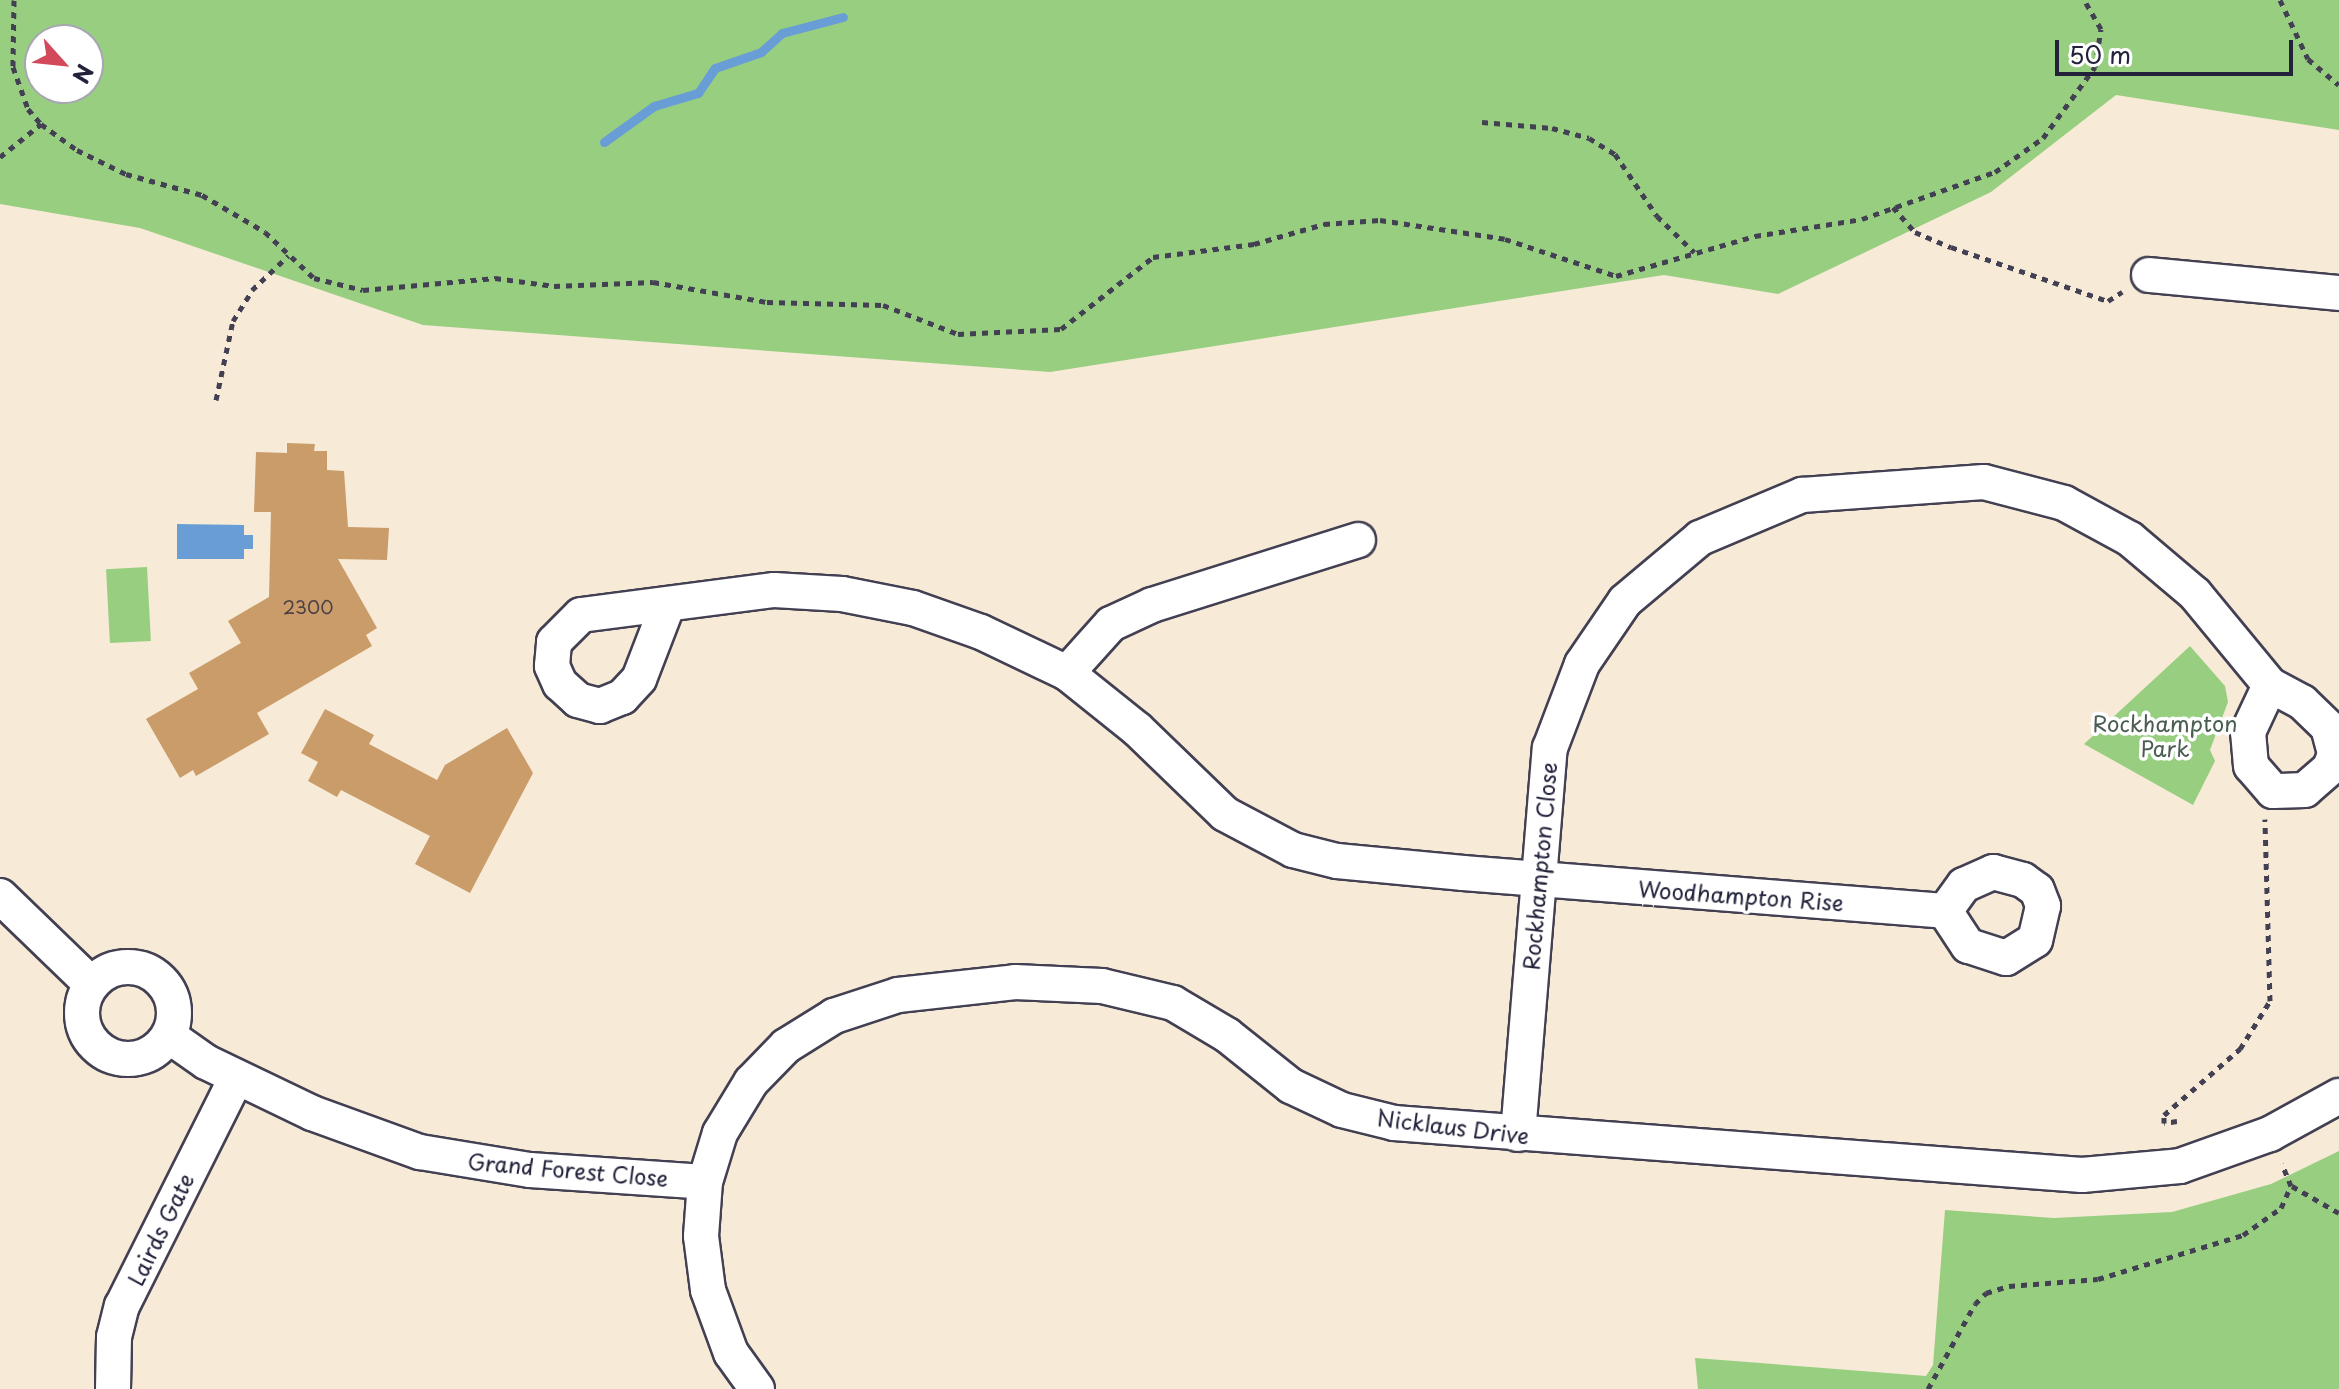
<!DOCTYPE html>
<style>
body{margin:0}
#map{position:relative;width:2339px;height:1389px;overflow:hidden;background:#f7ead7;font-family:"Playpen Sans",sans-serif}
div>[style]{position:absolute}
.green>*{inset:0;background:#98ce80;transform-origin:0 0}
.water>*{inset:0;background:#689ed5}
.stream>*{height:9px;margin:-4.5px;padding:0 4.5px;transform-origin:4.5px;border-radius:4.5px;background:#689ed5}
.building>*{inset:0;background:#ca9c69}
.path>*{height:5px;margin-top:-2.5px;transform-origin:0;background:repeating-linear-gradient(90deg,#424052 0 6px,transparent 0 12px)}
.roads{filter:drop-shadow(2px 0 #424052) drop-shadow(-2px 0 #424052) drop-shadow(0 2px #424052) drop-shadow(0 -2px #424052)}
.street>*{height:34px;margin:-17px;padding:0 17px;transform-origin:17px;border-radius:17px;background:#fff}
.street>.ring{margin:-17px;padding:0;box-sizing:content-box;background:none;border:34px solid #fff;border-radius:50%}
span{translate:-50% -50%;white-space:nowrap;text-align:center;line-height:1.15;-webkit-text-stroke:7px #fff;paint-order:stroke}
.number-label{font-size:18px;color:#4c4046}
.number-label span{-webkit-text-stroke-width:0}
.park-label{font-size:22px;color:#4b5e53}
.street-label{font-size:22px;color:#22223b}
.north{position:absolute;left:24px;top:24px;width:80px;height:80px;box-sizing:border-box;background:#fff;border:2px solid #a7a7b1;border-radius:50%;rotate:117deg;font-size:22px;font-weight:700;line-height:32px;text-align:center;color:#22223b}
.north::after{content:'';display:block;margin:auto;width:28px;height:36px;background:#d1495b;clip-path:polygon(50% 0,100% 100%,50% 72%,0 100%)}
.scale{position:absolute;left:2055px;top:40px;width:238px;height:36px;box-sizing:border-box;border:4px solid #22223b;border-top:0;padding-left:10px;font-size:24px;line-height:28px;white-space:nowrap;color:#22223b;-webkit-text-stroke:6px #fff;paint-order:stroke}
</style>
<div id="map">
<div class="green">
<div style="clip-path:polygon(evenodd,0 0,2339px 0,2339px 130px,2116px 95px,1991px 192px,1778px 294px,1664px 275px,1050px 372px,423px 325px,140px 228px,0 204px,0 0,40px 40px,88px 40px,88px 88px,40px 88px,40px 40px)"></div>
<div style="left:147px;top:567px;width:74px;height:41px;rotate:87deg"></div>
<div style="clip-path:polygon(2190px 646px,2225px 686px,2228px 702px,2210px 750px,2215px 761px,2193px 805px,2084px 744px)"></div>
<div style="clip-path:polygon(2339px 1151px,2339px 1389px,1698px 1389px,1695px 1358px,1926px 1376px,1933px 1365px,1945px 1210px,2054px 1218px,2172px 1212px,2271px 1184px)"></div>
</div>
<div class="water">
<div style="clip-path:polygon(177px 524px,244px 525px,244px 535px,253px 535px,253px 549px,244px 549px,244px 559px,177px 559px)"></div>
</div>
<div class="stream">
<div style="left:604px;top:142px;width:62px;rotate:-35.8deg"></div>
<div style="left:654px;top:106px;width:46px;rotate:-16.5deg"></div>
<div style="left:698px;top:93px;width:30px;rotate:-56deg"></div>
<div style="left:715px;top:68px;width:49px;rotate:-19.2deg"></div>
<div style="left:761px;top:52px;width:28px;rotate:-42deg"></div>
<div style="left:782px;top:33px;width:63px;rotate:-14.7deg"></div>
</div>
<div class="building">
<div style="clip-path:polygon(287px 443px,315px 444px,314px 451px,327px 451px,327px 470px,344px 471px,348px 527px,389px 528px,387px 560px,338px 559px,377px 628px,366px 635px,372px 646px,257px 713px,269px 734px,196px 776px,193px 770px,180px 778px,146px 719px,198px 689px,189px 673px,241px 643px,228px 621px,269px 597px,271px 512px,254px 512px,256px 452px,287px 453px)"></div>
<div style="clip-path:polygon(325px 709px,374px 735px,369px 744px,437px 780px,445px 765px,507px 728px,533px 773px,470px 893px,415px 864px,430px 836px,341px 790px,337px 797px,308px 781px,318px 762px,301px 753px)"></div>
</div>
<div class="path">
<div style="left:14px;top:0;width:67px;rotate:90.9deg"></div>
<div style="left:13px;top:67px;width:45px;rotate:70.3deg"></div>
<div style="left:28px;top:109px;width:20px;rotate:49deg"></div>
<div style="left:41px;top:124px;width:44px;rotate:35.8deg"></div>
<div style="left:77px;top:150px;width:55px;rotate:26.1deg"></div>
<div style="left:126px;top:174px;width:79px;rotate:15.4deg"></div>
<div style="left:202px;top:195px;width:73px;rotate:30.4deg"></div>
<div style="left:265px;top:232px;width:67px;rotate:43.2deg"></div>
<div style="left:314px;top:278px;width:50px;rotate:13.8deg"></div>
<div style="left:363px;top:290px;width:133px;rotate:-5.2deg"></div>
<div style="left:495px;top:278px;width:60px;rotate:7.7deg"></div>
<div style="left:554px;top:286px;width:99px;rotate:-2.3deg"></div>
<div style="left:653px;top:282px;width:116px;rotate:10deg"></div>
<div style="left:767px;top:302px;width:116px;rotate:1.5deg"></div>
<div style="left:883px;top:305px;width:80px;rotate:21.1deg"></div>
<div style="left:958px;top:334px;width:103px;rotate:-2.8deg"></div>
<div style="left:1061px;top:329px;width:117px;rotate:-38deg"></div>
<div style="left:1153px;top:257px;width:102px;rotate:-7.3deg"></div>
<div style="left:1254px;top:244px;width:73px;rotate:-15.9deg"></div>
<div style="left:1324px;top:224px;width:56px;rotate:-4.1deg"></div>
<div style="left:1380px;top:220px;width:126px;rotate:8.6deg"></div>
<div style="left:1505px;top:239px;width:117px;rotate:18.4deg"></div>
<div style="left:1616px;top:276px;width:145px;rotate:-16.1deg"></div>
<div style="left:1755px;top:236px;width:108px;rotate:-9deg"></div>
<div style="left:1862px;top:219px;width:141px;rotate:-19.5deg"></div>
<div style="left:1995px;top:172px;width:59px;rotate:-35.3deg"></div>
<div style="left:2043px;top:138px;width:88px;rotate:-53.8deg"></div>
<div style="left:2095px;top:67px;width:38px;rotate:-81deg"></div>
<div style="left:2101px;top:29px;width:34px;rotate:-120deg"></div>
<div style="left:2280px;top:0;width:65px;rotate:64.6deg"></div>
<div style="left:2308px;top:59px;width:40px;rotate:40deg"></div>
<div style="left:1482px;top:122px;width:70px;rotate:4.9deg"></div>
<div style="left:1552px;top:128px;width:38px;rotate:15deg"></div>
<div style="left:1589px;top:138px;width:31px;rotate:32deg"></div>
<div style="left:1615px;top:154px;width:75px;rotate:55.9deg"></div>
<div style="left:1657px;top:216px;width:52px;rotate:44.2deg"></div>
<div style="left:0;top:157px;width:53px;rotate:-38.8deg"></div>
<div style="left:1893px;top:207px;width:33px;rotate:49deg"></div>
<div style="left:1915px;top:232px;width:39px;rotate:23deg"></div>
<div style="left:1951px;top:247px;width:166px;rotate:19deg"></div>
<div style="left:2108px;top:301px;width:17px;rotate:-33deg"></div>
<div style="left:216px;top:400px;width:81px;rotate:-77.9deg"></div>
<div style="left:233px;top:321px;width:36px;rotate:-58deg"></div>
<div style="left:252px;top:290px;width:50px;rotate:-43.4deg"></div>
<div style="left:2177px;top:1121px;width:13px;rotate:171deg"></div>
<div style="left:2164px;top:1123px;width:8px;rotate:-90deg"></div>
<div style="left:2164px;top:1115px;width:101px;rotate:-41deg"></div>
<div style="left:2240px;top:1049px;width:57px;rotate:-58deg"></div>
<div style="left:2270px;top:1001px;width:182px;rotate:-91.6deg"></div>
<div style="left:2292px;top:1186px;width:54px;rotate:29.9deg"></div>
<div style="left:1928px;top:1389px;width:97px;rotate:-61.1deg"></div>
<div style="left:1975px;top:1304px;width:16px;rotate:-45deg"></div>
<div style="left:1986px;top:1293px;width:24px;rotate:-17deg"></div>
<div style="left:2009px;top:1286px;width:89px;rotate:-4.5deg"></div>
<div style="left:2098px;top:1279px;width:152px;rotate:-16.9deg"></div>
<div style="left:2243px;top:1235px;width:47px;rotate:-35.4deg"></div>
<div style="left:2281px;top:1208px;width:24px;rotate:-66deg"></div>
<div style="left:2291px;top:1186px;width:24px;rotate:-112deg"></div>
</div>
<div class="roads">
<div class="street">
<div style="left:2149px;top:275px;width:191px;rotate:5.4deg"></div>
<div style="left:668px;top:604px;width:80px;rotate:111.1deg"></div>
<div style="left:639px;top:679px;width:25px;rotate:133deg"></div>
<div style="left:622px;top:697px;width:24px;rotate:158deg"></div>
<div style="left:600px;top:706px;width:23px;rotate:-165deg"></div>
<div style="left:578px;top:700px;width:24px;rotate:-138deg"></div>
<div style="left:560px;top:684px;width:20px;rotate:-114deg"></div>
<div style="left:552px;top:666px;width:24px;rotate:-85deg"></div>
<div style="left:554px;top:642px;width:38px;rotate:-45deg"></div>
<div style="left:581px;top:615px;width:195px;rotate:-7.4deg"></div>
<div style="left:774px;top:590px;width:68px;rotate:3.4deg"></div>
<div style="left:842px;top:594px;width:72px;rotate:11.2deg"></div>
<div style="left:913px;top:608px;width:72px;rotate:19.4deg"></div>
<div style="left:981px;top:632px;width:95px;rotate:25.5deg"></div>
<div style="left:1067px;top:673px;width:90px;rotate:38.7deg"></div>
<div style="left:1137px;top:729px;width:122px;rotate:44deg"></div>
<div style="left:1225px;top:814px;width:77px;rotate:27.9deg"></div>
<div style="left:1293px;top:850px;width:45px;rotate:14deg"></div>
<div style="left:1337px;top:861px;width:127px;rotate:5.4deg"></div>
<div style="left:1463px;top:873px;width:483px;rotate:4.5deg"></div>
<div style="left:1067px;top:673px;width:66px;rotate:-48.1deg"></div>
<div style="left:1111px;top:624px;width:45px;rotate:-24.9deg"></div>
<div style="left:1152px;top:605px;width:216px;rotate:-17.5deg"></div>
<div style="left:1993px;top:872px;width:31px;rotate:15deg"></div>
<div style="left:2023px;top:880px;width:17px;rotate:36deg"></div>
<div style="left:2037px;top:890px;width:17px;rotate:69deg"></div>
<div style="left:2043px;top:906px;width:35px;rotate:103deg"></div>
<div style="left:2035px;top:940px;width:34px;rotate:148deg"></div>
<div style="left:2006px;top:958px;width:40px;rotate:-162deg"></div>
<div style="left:1968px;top:946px;width:42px;rotate:-123.3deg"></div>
<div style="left:1945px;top:911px;width:32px;rotate:-54deg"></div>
<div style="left:1964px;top:885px;width:32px;rotate:-24deg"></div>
<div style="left:0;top:896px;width:127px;rotate:44deg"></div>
<div class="ring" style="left:82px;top:967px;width:58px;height:58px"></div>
<div style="left:169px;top:1036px;width:45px;rotate:35.1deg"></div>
<div style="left:206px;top:1062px;width:118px;rotate:25.7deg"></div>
<div style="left:312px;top:1113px;width:115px;rotate:19.9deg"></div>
<div style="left:420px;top:1152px;width:111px;rotate:9.3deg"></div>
<div style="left:530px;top:1170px;width:175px;rotate:3.9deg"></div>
<div style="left:1518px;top:1134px;width:387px;rotate:-85.3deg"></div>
<div style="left:1550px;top:748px;width:90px;rotate:-69.1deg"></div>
<div style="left:1582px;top:664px;width:76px;rotate:-55.7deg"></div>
<div style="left:1625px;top:601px;width:98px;rotate:-40deg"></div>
<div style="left:1700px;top:538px;width:111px;rotate:-22.9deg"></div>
<div style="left:1802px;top:495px;width:182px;rotate:-4.1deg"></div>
<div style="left:1984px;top:482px;width:83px;rotate:14.7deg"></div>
<div style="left:2064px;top:503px;width:75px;rotate:28.6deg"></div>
<div style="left:2130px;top:539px;width:85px;rotate:40.2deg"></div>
<div style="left:2195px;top:594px;width:118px;rotate:50.5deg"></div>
<div style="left:2270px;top:685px;width:36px;rotate:28deg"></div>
<div style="left:2302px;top:702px;width:36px;rotate:44deg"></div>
<div style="left:2328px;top:727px;width:28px;rotate:75deg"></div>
<div style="left:2335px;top:754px;width:15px;rotate:110deg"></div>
<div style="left:2330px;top:768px;width:33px;rotate:139deg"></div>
<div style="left:2305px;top:790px;width:32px;rotate:178deg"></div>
<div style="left:2273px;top:791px;width:33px;rotate:-131deg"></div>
<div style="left:2251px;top:766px;width:34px;rotate:-95deg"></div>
<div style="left:2248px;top:732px;width:52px;rotate:-64.9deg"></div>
<div style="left:113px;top:1389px;width:52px;rotate:-88.9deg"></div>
<div style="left:114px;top:1337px;width:32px;rotate:-76deg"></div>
<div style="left:122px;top:1306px;width:255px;rotate:-63.4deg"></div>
<div style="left:757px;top:1389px;width:44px;rotate:-125.8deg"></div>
<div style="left:731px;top:1353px;width:67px;rotate:-110.1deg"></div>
<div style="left:708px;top:1290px;width:54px;rotate:-97.4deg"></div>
<div style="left:701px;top:1236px;width:54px;rotate:-85.8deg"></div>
<div style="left:705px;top:1182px;width:51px;rotate:-73deg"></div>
<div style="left:720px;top:1133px;width:60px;rotate:-58.7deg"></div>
<div style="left:751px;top:1082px;width:50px;rotate:-45.8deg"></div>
<div style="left:786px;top:1046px;width:57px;rotate:-32deg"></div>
<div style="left:834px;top:1016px;width:67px;rotate:-18.2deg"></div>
<div style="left:898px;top:995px;width:118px;rotate:-6.3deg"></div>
<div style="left:1015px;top:982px;width:87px;rotate:2.6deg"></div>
<div style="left:1102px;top:986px;width:73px;rotate:13.5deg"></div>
<div style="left:1173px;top:1003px;width:63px;rotate:30.7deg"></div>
<div style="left:1227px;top:1035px;width:82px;rotate:38.6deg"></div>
<div style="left:1291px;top:1086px;width:56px;rotate:25.2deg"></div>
<div style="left:1342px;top:1110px;width:54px;rotate:14deg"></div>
<div style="left:1394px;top:1123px;width:690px;rotate:4.32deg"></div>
<div style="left:2082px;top:1175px;width:98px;rotate:-5.2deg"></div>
<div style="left:2180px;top:1166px;width:96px;rotate:-19.6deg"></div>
<div style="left:2270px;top:1134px;width:79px;rotate:-28.8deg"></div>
</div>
</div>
<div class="number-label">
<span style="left:308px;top:607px">2300</span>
</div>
<div class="park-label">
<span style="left:2165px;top:735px">Rockhampton<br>Park</span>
</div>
<div class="street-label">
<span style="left:1539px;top:866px;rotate:-85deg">Rockhampton Close</span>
<span style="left:1741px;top:895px;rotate:4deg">Woodhampton Rise</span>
<span style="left:1453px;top:1126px;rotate:7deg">Nicklaus Drive</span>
<span style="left:568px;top:1169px;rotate:5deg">Grand Forest Close</span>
<span style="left:160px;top:1229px;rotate:-64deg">Lairds Gate</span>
</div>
<div class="north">N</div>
<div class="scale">50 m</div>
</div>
